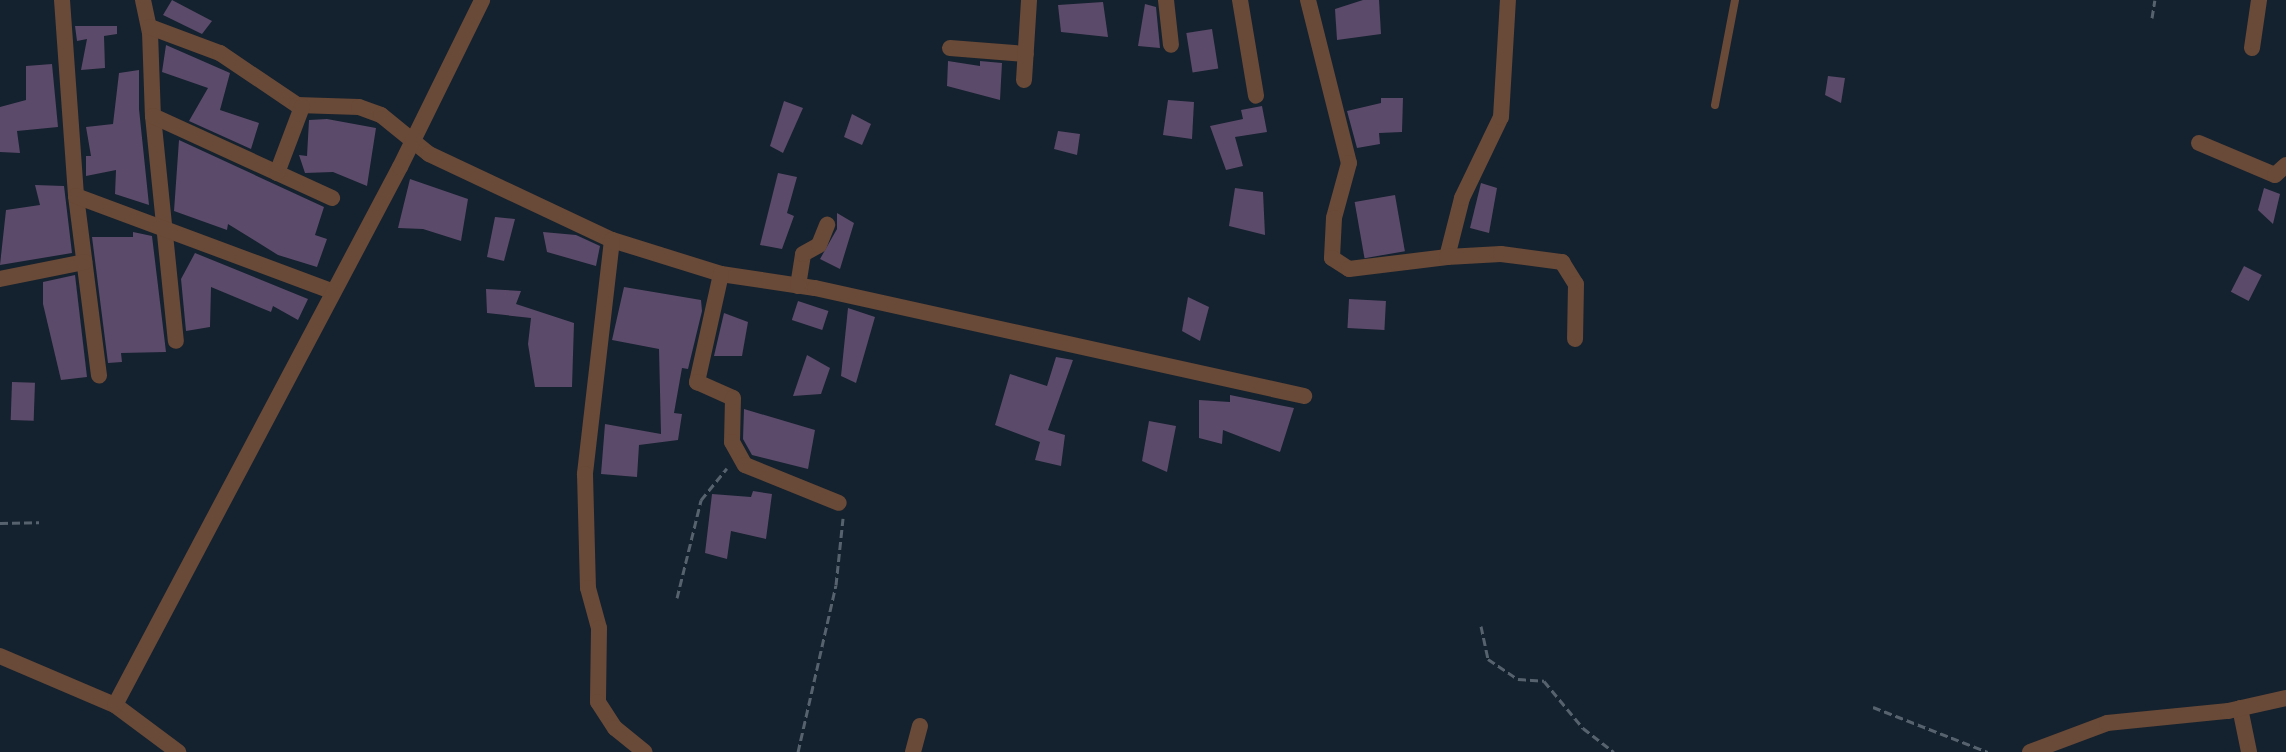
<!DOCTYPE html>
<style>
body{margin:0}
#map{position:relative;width:2286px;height:752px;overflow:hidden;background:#14212e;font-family:"PT Sans Narrow",sans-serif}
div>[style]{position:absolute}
.building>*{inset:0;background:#5b4a6a;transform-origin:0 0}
.path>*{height:3px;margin-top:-1.5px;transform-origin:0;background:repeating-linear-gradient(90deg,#56626d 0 8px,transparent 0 12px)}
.lane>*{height:8px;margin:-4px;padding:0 4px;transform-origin:4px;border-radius:4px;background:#694937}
.street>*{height:16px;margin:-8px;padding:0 8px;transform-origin:8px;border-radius:8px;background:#694937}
span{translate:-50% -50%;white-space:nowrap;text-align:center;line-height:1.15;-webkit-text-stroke:8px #050a10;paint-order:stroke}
</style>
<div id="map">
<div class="building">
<div style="clip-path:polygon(172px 0,212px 21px,202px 34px,163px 15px)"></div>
<div style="clip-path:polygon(1363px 0,1379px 0,1381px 34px,1337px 40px,1335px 9px)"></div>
<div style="clip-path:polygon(1103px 2px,1108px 37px,1061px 32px,1058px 5px)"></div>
<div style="clip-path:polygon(1145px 4px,1156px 7px,1160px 48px,1138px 46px)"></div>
<div style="clip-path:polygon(75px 26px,117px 26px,117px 34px,104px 36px,105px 68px,81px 70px,87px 39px,77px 41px)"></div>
<div style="left:1212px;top:29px;width:40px;height:26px;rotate:81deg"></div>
<div style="clip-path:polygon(166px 45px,230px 73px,220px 110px,259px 123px,251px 149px,189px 121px,208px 88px,162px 72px)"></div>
<div style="clip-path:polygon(948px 61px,980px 66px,980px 61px,1002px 63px,1000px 100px,947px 86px)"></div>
<div style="clip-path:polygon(52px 64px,58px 127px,17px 131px,20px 153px,0 152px,0 107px,26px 100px,26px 66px)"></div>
<div style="clip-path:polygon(139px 70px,139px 109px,149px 205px,115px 194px,116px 170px,86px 176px,86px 156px,91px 156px,86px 127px,113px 124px,119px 73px)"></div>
<div style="clip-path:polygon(1828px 76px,1845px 78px,1841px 103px,1825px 95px)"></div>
<div style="clip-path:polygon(1381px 98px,1403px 98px,1402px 132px,1379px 133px,1380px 144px,1357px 148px,1347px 111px,1381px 103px)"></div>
<div style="clip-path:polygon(1168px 100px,1194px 102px,1192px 139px,1163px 135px)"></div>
<div style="clip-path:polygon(784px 101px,803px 108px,783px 153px,770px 146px)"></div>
<div style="clip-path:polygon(1262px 106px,1267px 132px,1235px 137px,1243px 166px,1226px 170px,1210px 126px,1243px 119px,1241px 110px)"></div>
<div style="clip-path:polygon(852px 114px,871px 124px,862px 145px,844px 137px)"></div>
<div style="clip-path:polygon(327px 119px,376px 128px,367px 186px,333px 172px,305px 173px,299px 155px,307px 156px,309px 120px)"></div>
<div style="clip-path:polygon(1058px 131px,1080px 134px,1077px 155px,1054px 149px)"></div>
<div style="clip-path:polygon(179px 140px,324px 207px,315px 235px,327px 239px,317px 267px,278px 255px,228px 224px,227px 230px,174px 211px)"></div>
<div style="clip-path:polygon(778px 173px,797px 177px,787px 213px,794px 216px,782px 249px,760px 245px)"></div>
<div style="clip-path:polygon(410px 179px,468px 199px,461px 241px,423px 229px,398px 228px)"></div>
<div style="clip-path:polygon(1481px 183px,1497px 188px,1489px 233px,1470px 228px)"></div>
<div style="clip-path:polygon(35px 185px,64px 186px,72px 253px,0 265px,6px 210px,40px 205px)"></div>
<div style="clip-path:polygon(1235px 188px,1263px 192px,1265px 235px,1229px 226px)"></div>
<div style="clip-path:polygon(2264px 188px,2280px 194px,2273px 224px,2258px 210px)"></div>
<div style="left:1395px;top:195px;width:57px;height:41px;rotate:80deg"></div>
<div style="clip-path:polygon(837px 213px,854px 223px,840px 269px,820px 259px,837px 229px)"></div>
<div style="clip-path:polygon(495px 217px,515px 219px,504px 261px,487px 257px)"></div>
<div style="clip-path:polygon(133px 232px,152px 236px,166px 352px,121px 353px,122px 362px,108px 363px,92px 237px,133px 237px)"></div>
<div style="clip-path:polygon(543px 232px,576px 235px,600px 246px,596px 266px,547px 252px)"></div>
<div style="clip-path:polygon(195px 253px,308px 299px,298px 320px,273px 306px,271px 312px,211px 287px,210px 327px,186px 331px,181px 279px)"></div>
<div style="left:2244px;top:266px;width:20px;height:29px;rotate:27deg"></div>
<div style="clip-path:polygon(75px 275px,87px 377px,61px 380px,43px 304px,43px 282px)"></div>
<div style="clip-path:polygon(624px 287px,701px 300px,702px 311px,688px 369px,682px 368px,674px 413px,682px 414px,678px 440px,639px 445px,637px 477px,601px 474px,605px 424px,661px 434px,659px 349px,612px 340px)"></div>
<div style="clip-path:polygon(486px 289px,521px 291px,516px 304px,574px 323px,572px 387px,535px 387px,528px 344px,531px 318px,487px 313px)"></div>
<div style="clip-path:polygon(1188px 297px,1209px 307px,1200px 341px,1182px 331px)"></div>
<div style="left:1349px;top:299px;width:37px;height:29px;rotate:3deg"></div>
<div style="left:798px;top:301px;width:32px;height:20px;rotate:18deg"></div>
<div style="clip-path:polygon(848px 308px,875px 317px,856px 383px,841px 376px)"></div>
<div style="clip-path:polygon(724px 313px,748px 322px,742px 356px,714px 356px)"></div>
<div style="clip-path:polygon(807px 355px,830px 368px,821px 394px,793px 396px)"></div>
<div style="clip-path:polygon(1056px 357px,1073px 360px,1048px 430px,1065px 435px,1061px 466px,1035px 460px,1040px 442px,995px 425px,1010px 374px,1047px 386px)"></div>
<div style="left:12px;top:382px;width:23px;height:38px;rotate:2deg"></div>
<div style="clip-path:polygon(1230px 395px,1294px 408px,1280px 452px,1223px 430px,1222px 444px,1199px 438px,1199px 400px,1230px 402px)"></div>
<div style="clip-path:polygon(744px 409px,815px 430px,808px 469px,752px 455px,743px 439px)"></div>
<div style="clip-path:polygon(1149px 421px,1176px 426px,1167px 472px,1142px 461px)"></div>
<div style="clip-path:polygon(753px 491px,772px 494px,766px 539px,731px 531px,727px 559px,705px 553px,712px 494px,751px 497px)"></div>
</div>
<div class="path">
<div style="left:2152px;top:18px;width:18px;rotate:-81deg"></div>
<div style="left:0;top:523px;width:39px;rotate:-1deg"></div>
<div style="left:677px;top:598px;width:101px;rotate:-76.2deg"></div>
<div style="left:701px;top:500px;width:41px;rotate:-50.9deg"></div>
<div style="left:1481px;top:626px;width:34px;rotate:78deg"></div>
<div style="left:1488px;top:659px;width:36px;rotate:34deg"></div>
<div style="left:1518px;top:679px;width:26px;rotate:4deg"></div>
<div style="left:1544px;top:681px;width:61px;rotate:50.3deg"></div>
<div style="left:1583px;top:728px;width:39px;rotate:38deg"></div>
<div style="left:1873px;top:707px;width:123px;rotate:21.4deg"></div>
<div style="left:798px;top:752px;width:171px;rotate:-77.2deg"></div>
<div style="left:836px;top:585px;width:67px;rotate:-84deg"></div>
</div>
<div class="lane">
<div style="left:1715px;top:105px;width:107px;rotate:-79.2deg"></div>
</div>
<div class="street">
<div style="left:62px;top:0;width:196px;rotate:85.9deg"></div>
<div style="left:76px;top:196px;width:181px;rotate:82.7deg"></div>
<div style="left:143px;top:0;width:33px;rotate:78deg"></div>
<div style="left:150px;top:32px;width:84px;rotate:88deg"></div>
<div style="left:153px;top:116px;width:226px;rotate:84.2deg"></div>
<div style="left:1166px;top:0;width:45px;rotate:83.7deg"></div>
<div style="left:1240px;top:0;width:97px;rotate:80.5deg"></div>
<div style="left:1308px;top:0;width:168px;rotate:75.9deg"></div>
<div style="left:1349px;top:163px;width:57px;rotate:105.3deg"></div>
<div style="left:1334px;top:218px;width:40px;rotate:92.9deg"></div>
<div style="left:1332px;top:258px;width:20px;rotate:33deg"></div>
<div style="left:1349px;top:269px;width:99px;rotate:-7deg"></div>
<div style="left:1447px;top:257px;width:61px;rotate:-75.7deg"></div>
<div style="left:1462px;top:198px;width:90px;rotate:-64.3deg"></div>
<div style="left:1501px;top:117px;width:117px;rotate:-86.6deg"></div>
<div style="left:150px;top:27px;width:75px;rotate:20.4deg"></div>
<div style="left:220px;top:53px;width:93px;rotate:34deg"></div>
<div style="left:297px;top:105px;width:62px;rotate:1.8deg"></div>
<div style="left:359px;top:107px;width:23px;rotate:20deg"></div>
<div style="left:381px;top:115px;width:62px;rotate:39.1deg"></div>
<div style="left:429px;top:154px;width:202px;rotate:25.2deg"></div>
<div style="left:612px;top:240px;width:114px;rotate:17.3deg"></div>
<div style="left:721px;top:274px;width:95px;rotate:8.5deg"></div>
<div style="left:815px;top:288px;width:501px;rotate:12.45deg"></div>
<div style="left:950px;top:48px;width:76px;rotate:4.5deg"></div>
<div style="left:2252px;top:48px;width:49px;rotate:-81.7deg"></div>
<div style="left:1024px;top:80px;width:80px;rotate:-86.4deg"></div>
<div style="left:153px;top:116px;width:197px;rotate:24.6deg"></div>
<div style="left:2199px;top:143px;width:82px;rotate:22.8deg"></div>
<div style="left:2275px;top:175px;width:15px;rotate:-42deg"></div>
<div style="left:277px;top:173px;width:71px;rotate:-69.3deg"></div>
<div style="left:76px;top:196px;width:273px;rotate:20.4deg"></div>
<div style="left:612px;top:240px;width:236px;rotate:96.6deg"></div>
<div style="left:585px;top:474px;width:114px;rotate:88.5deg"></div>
<div style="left:588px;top:588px;width:41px;rotate:74.6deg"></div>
<div style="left:599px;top:628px;width:74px;rotate:90.8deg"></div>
<div style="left:598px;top:702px;width:31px;rotate:57deg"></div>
<div style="left:615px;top:728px;width:38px;rotate:39deg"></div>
<div style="left:1447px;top:257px;width:54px;rotate:-3.2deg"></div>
<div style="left:1501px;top:254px;width:62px;rotate:7.5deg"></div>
<div style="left:1562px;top:262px;width:26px;rotate:58deg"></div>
<div style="left:1576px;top:284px;width:55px;rotate:91deg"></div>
<div style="left:721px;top:274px;width:111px;rotate:102.5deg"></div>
<div style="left:697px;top:382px;width:39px;rotate:24deg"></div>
<div style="left:733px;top:398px;width:44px;rotate:91.3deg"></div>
<div style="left:732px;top:442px;width:26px;rotate:61deg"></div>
<div style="left:745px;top:465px;width:101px;rotate:22deg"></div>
<div style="left:0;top:279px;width:86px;rotate:-11.4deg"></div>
<div style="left:798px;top:286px;width:32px;rotate:-81deg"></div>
<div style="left:803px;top:254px;width:18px;rotate:-29deg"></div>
<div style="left:819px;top:245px;width:22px;rotate:-68deg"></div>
<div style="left:0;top:656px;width:125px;rotate:23.1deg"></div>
<div style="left:115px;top:705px;width:79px;rotate:36.7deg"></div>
<div style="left:115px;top:705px;width:609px;rotate:-62.09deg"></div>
<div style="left:400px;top:167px;width:186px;rotate:-63.8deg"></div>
<div style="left:2240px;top:708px;width:45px;rotate:78.4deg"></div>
<div style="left:913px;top:752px;width:27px;rotate:-75deg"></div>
<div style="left:2030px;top:752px;width:82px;rotate:-20.6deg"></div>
<div style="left:2107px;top:723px;width:122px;rotate:-5.7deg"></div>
<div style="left:2228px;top:711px;width:59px;rotate:-12.6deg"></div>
</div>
</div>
